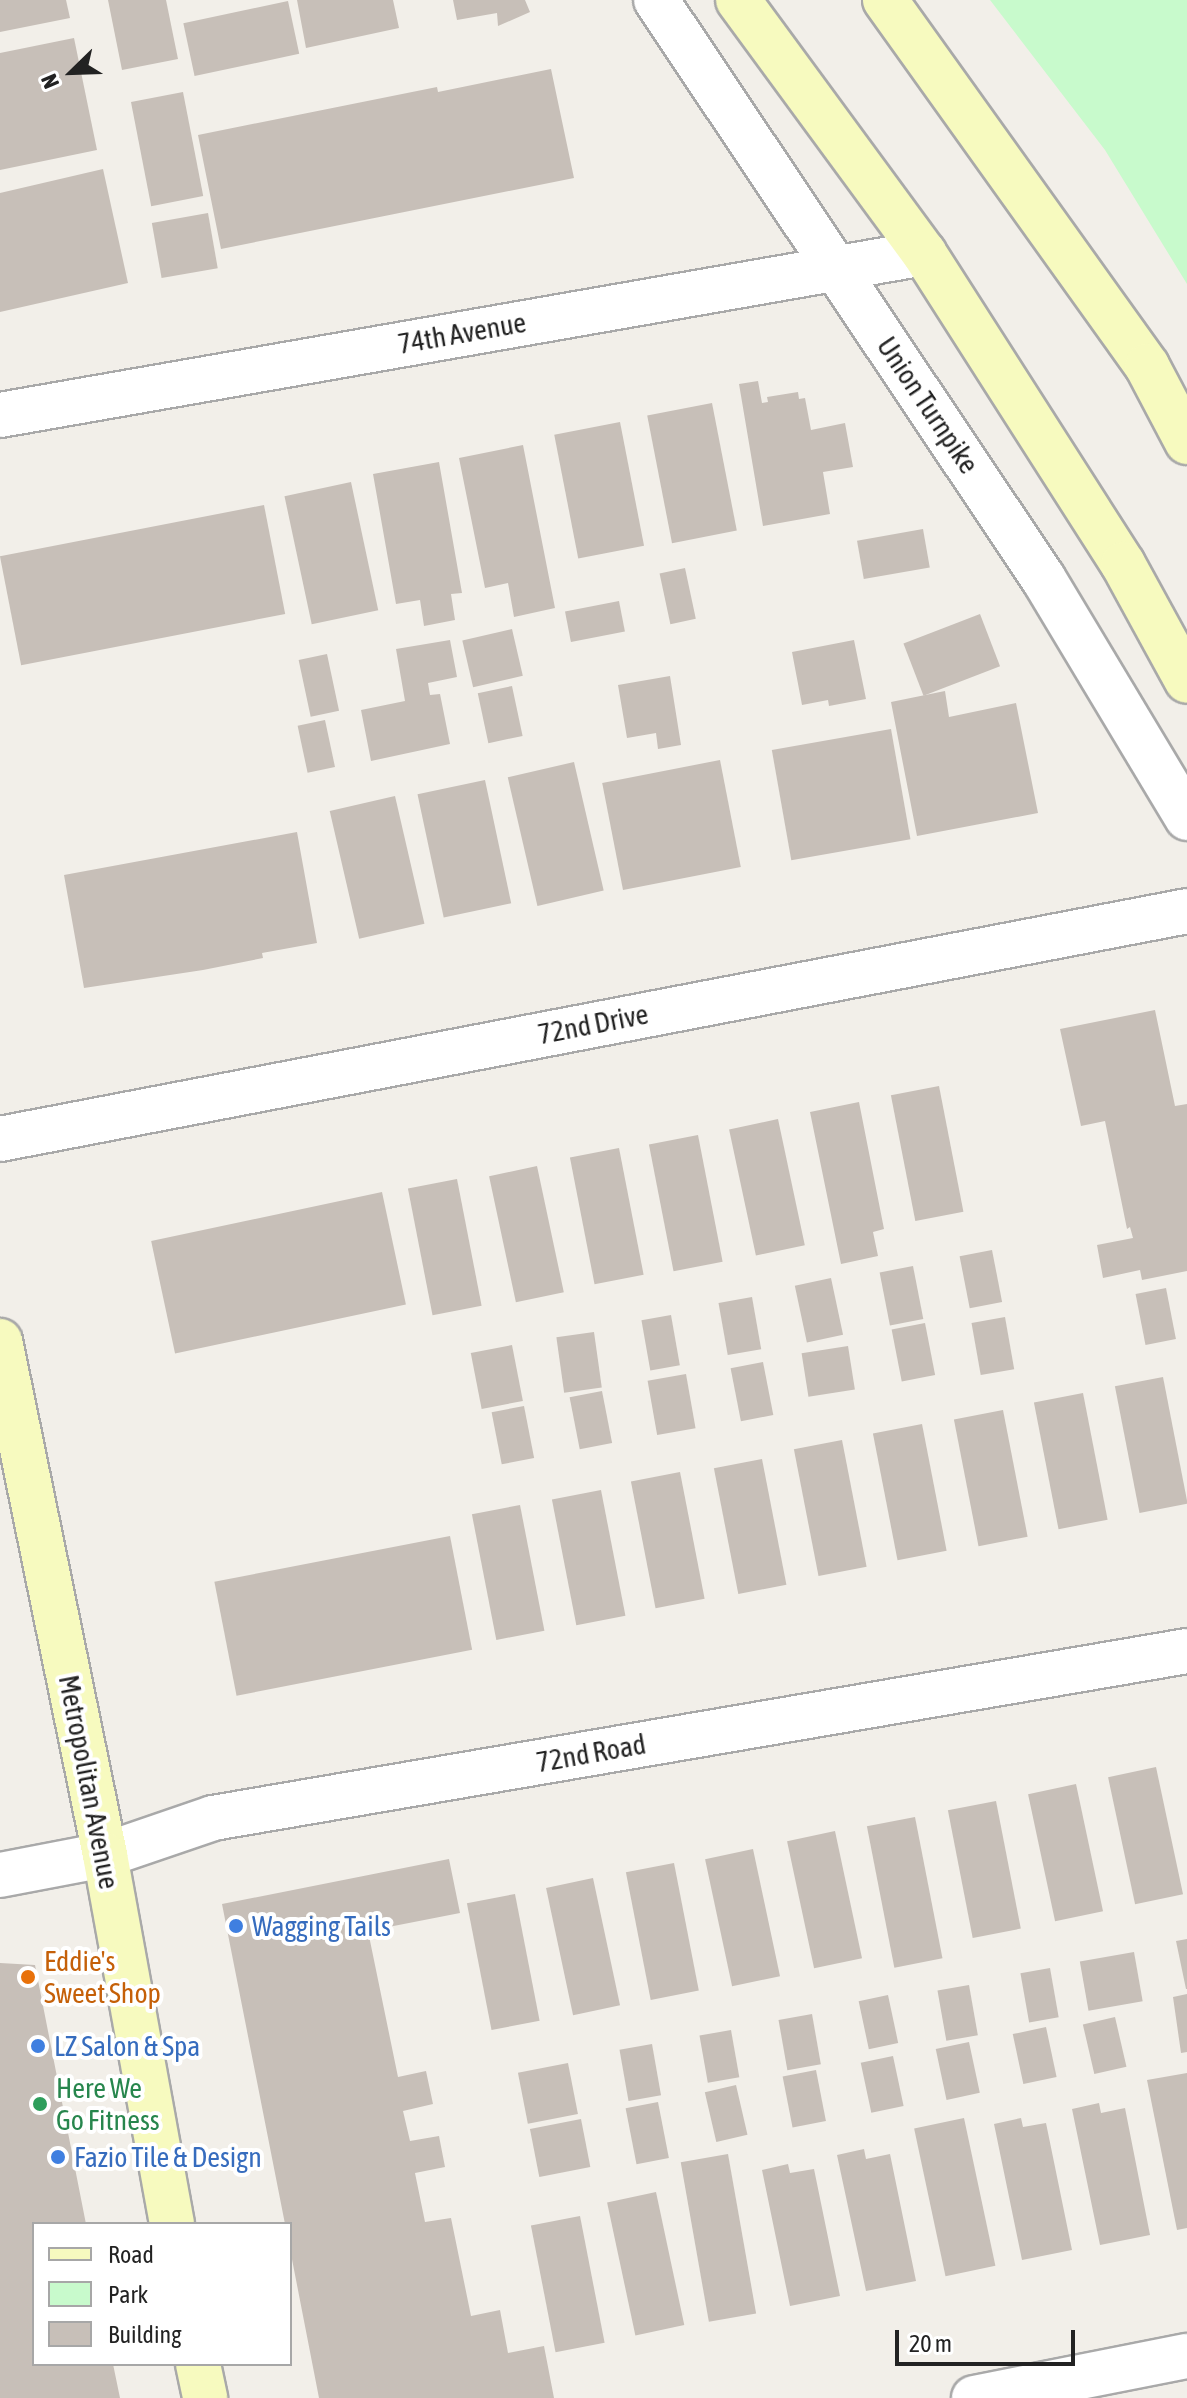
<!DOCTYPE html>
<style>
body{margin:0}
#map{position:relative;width:1187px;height:2398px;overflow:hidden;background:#f2efe9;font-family:"Asap Condensed",sans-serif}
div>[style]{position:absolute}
.park>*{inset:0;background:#c8facc}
.building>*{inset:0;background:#c7bfb8;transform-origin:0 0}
.roads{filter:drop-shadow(2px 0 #a9a9a9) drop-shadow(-2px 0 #a9a9a9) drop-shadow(0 2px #a9a9a9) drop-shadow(0 -2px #a9a9a9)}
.street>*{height:44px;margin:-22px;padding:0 22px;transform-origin:22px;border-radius:22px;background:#fff}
.secondary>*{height:44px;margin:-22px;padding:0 22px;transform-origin:22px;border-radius:22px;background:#f7fabf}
.dots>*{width:22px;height:22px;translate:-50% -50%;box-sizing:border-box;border:4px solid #fff;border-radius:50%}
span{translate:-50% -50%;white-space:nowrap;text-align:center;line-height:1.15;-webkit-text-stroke:8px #fff;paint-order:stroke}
.street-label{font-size:28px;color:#222}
.shop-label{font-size:28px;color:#366cbe}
.left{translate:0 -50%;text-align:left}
.food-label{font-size:28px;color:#c56008}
.leisure-label{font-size:28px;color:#27864d}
.legend{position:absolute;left:32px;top:2222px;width:260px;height:144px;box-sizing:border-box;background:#fff;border:2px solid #a7a7a7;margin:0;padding:10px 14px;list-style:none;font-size:24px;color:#222}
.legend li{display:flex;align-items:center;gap:16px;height:40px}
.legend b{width:40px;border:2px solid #a7a7a7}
.north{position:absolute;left:32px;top:32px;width:80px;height:80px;-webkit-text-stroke:6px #fff;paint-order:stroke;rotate:247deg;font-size:22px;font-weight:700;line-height:32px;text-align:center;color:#222}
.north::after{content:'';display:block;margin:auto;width:28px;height:36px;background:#222;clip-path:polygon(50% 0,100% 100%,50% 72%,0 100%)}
.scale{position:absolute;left:895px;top:2330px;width:180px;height:36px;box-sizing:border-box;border:4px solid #222;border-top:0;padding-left:10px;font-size:24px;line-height:28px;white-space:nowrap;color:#222;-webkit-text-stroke:6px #fff;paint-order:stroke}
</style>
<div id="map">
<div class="park">
<div style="clip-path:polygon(990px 0,1187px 0,1187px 284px,1105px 150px)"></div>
</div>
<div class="building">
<div style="clip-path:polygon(0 0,66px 0,70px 18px,0 32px)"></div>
<div style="clip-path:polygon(108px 0,166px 0,178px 59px,122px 70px)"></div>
<div style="clip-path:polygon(297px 0,393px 0,399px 28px,306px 48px)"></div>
<div style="clip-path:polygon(453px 0,525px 0,530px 12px,498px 26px,497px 13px,457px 20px)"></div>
<div style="left:288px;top:1px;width:54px;height:107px;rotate:78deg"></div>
<div style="clip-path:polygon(74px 38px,97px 150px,0 170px,0 53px)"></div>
<div style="clip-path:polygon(551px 69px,574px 178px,221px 249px,198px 135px,437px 87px,438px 92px)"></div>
<div style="left:183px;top:92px;width:106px;height:53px;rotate:79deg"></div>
<div style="clip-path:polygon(103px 169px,128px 283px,0 312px,0 193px)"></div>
<div style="left:208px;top:213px;width:56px;height:57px;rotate:80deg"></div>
<div style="clip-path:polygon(758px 381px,762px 403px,768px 402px,767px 397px,798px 392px,799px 399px,805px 398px,811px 430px,845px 423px,853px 467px,823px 472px,830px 514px,763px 526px,739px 384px)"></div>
<div style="left:712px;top:403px;width:130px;height:66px;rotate:79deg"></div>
<div style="left:620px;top:422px;width:126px;height:67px;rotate:79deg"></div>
<div style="clip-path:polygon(523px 445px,555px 608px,514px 617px,508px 583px,485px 588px,459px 458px)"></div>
<div style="clip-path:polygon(439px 462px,462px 593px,451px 594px,455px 620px,424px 626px,420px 600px,396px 604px,373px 474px)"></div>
<div style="left:351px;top:482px;width:131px;height:68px;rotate:78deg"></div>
<div style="left:264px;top:505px;width:111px;height:269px;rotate:79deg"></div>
<div style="left:923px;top:529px;width:39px;height:67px;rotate:80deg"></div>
<div style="left:685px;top:568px;width:52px;height:26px;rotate:78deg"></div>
<div style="left:619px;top:601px;width:31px;height:55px;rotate:79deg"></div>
<div style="left:980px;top:614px;width:56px;height:82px;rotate:69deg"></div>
<div style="left:512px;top:629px;width:48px;height:51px;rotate:77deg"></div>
<div style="clip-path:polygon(450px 640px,457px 677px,428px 683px,430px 695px,440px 694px,450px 744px,371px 761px,361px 710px,405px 701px,396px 649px)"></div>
<div style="clip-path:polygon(854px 640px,866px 699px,829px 706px,828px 700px,802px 705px,792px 652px)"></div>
<div style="left:327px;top:654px;width:58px;height:29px;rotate:78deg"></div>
<div style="clip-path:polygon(670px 676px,681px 745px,658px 749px,656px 733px,627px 738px,618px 685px)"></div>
<div style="left:512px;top:686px;width:51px;height:35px;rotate:78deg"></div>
<div style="clip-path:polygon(945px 691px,949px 717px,1016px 703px,1038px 813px,917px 836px,891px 702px)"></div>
<div style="left:325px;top:720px;width:48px;height:28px;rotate:78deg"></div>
<div style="left:891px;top:729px;width:112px;height:121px;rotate:80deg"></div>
<div style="left:720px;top:760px;width:109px;height:120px;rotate:79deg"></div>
<div style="left:574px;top:762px;width:132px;height:68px;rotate:77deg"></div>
<div style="left:485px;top:780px;width:126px;height:69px;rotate:78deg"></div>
<div style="left:395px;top:796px;width:131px;height:67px;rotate:77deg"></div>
<div style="clip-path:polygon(297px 832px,317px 943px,262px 953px,263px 958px,203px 970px,84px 988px,64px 875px)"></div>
<div style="clip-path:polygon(1155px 1010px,1175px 1106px,1187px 1104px,1187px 1271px,1142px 1280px,1140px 1270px,1103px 1278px,1097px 1245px,1133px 1238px,1130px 1227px,1127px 1229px,1105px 1121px,1081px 1126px,1060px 1029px)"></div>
<div style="left:939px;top:1086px;width:128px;height:49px;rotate:79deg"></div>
<div style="clip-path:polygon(859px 1102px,884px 1229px,873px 1232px,878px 1256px,841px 1264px,810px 1112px)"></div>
<div style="left:778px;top:1119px;width:129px;height:50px;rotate:78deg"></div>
<div style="left:698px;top:1135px;width:129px;height:50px;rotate:79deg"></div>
<div style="left:619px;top:1148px;width:129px;height:50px;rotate:79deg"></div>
<div style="left:537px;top:1166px;width:129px;height:49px;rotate:78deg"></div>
<div style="left:457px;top:1179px;width:129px;height:50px;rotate:79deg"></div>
<div style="left:382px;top:1192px;width:115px;height:236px;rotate:78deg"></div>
<div style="left:992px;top:1250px;width:53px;height:33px;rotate:79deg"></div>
<div style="left:913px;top:1266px;width:54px;height:34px;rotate:79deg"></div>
<div style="left:831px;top:1278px;width:58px;height:37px;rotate:78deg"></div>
<div style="left:1166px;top:1288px;width:52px;height:31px;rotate:79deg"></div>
<div style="left:752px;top:1297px;width:53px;height:34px;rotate:80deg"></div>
<div style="left:671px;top:1315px;width:51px;height:30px;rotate:80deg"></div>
<div style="left:1005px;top:1317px;width:53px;height:34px;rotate:80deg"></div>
<div style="left:925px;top:1323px;width:53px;height:34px;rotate:79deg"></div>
<div style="left:594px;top:1332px;width:56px;height:38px;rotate:82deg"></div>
<div style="left:512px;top:1345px;width:57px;height:42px;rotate:79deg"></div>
<div style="left:848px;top:1346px;width:44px;height:47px;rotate:81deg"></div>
<div style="left:763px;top:1362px;width:54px;height:33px;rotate:79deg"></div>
<div style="left:686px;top:1374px;width:55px;height:39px;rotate:80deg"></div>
<div style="left:1163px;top:1377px;width:129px;height:49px;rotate:79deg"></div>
<div style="left:602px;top:1391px;width:53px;height:33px;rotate:79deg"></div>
<div style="left:1083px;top:1393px;width:129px;height:50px;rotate:79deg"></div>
<div style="left:524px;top:1406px;width:53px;height:33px;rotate:79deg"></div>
<div style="left:1003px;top:1410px;width:129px;height:50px;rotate:79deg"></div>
<div style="left:922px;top:1424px;width:129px;height:50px;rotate:79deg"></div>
<div style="left:842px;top:1440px;width:129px;height:49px;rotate:79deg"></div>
<div style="left:762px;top:1459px;width:128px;height:49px;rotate:79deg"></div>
<div style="left:680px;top:1472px;width:129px;height:50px;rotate:79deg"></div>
<div style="left:601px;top:1490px;width:128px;height:50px;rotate:79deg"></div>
<div style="left:520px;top:1505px;width:128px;height:49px;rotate:79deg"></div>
<div style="left:450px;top:1536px;width:116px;height:240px;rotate:79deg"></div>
<div style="left:1156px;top:1767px;width:130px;height:49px;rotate:78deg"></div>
<div style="left:1076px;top:1784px;width:130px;height:49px;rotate:78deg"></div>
<div style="left:996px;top:1801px;width:130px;height:49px;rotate:79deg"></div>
<div style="left:915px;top:1817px;width:144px;height:49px;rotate:79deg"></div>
<div style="left:835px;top:1831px;width:130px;height:49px;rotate:78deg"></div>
<div style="left:753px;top:1849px;width:130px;height:49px;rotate:78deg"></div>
<div style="clip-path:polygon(449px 1859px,460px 1913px,368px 1931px,398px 2077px,426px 2071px,433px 2104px,403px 2111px,410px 2141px,439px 2136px,445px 2167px,415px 2173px,425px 2222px,451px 2218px,471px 2316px,500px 2310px,508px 2353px,544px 2346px,554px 2398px,319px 2398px,290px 2249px,290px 2224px,285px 2224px,222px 1904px)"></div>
<div style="left:674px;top:1863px;width:130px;height:49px;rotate:79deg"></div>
<div style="left:593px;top:1878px;width:130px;height:48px;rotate:78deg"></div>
<div style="left:515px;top:1894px;width:129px;height:49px;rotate:79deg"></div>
<div style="clip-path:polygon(1187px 1939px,1187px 1989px,1186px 1989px,1176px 1941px)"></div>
<div style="left:1134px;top:1952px;width:50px;height:55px;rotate:80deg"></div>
<div style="clip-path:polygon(0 1963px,35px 1965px,86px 2224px,34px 2224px,34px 2364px,113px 2364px,120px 2398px,0 2398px)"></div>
<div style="left:1050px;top:1968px;width:50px;height:30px;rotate:80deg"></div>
<div style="left:969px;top:1985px;width:51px;height:32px;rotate:80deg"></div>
<div style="clip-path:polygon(1187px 1994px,1187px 2052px,1181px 2053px,1173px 1997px)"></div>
<div style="left:888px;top:1995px;width:49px;height:30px;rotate:78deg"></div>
<div style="left:812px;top:2014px;width:51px;height:34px;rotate:80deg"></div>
<div style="left:1115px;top:2017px;width:51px;height:33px;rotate:77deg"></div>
<div style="left:1046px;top:2027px;width:51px;height:34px;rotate:78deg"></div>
<div style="left:731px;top:2030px;width:48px;height:32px;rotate:80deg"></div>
<div style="left:969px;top:2042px;width:52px;height:34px;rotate:78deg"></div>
<div style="left:652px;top:2044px;width:52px;height:33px;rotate:80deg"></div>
<div style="left:893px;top:2056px;width:51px;height:33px;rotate:78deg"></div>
<div style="left:568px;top:2063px;width:52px;height:51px;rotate:79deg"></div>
<div style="left:816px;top:2070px;width:52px;height:34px;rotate:79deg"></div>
<div style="clip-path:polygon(1187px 2073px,1187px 2228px,1177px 2230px,1147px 2080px)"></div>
<div style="left:736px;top:2085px;width:51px;height:32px;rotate:77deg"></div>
<div style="left:658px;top:2102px;width:57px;height:33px;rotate:79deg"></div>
<div style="clip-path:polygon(1099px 2103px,1101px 2113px,1125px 2108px,1150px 2235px,1100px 2245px,1072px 2109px)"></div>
<div style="left:964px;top:2118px;width:151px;height:51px;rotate:78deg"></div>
<div style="clip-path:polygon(1021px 2118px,1023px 2127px,1046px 2123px,1072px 2250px,1022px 2260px,994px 2124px)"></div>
<div style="left:581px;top:2119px;width:49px;height:52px;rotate:79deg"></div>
<div style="clip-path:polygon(864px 2149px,866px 2159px,890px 2154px,916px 2281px,866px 2291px,837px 2155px)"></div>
<div style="left:728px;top:2154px;width:162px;height:48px;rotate:80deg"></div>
<div style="clip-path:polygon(788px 2164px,790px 2173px,814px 2169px,840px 2296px,790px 2306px,762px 2170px)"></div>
<div style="left:656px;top:2192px;width:136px;height:50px;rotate:78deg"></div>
<div style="left:580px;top:2216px;width:129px;height:50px;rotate:79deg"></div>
</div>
<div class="roads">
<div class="street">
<div style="left:656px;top:0;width:696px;rotate:56.2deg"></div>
<div style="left:1043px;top:578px;width:280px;rotate:59deg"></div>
<div style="left:0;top:415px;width:938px;rotate:-9.94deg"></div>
<div style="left:0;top:1139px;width:1209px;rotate:-10.87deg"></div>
<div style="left:0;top:1875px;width:107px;rotate:-10.8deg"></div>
<div style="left:105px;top:1855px;width:114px;rotate:-18.9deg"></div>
<div style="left:213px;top:1818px;width:988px;rotate:-9.73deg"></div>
<div style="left:974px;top:2398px;width:217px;rotate:-11.2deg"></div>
</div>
<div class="secondary">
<div style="left:738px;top:0;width:314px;rotate:53.7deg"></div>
<div style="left:924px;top:253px;width:369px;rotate:57.4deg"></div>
<div style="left:1123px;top:564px;width:133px;rotate:61.3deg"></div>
<div style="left:885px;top:0;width:450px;rotate:54.4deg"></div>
<div style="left:1147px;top:366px;width:86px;rotate:62.2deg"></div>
<div style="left:0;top:1341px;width:525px;rotate:78.45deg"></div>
<div style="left:105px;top:1855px;width:375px;rotate:79.7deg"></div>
<div style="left:198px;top:2364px;width:35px;rotate:78deg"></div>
</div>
</div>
<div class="dots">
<div style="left:236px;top:1926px;background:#3f7fe0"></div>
<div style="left:28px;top:1977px;background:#e8710a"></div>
<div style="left:38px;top:2046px;background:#3f7fe0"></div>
<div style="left:40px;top:2104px;background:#2e9e5b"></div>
<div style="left:58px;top:2157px;background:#3f7fe0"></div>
</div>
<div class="street-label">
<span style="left:462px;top:333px;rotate:-10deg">74th Avenue</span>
<span style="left:928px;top:405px;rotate:56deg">Union Turnpike</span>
<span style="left:593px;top:1024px;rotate:-11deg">72nd Drive</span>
<span style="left:591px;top:1753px;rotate:-10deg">72nd Road</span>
<span style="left:89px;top:1782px;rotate:79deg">Metropolitan Avenue</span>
</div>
<div class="shop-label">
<span class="left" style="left:252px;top:1926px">Wagging Tails</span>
<span class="left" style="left:54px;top:2046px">LZ Salon &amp; Spa</span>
<span class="left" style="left:74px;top:2157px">Fazio Tile &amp; Design</span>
</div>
<div class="food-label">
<span class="left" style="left:44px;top:1977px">Eddie's<br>Sweet Shop</span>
</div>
<div class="leisure-label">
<span class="left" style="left:56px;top:2104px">Here We<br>Go Fitness</span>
</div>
<ul class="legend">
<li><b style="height:10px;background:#f7fabf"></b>Road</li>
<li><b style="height:22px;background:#c8facc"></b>Park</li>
<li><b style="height:22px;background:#c7bfb8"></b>Building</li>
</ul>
<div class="north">N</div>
<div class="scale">20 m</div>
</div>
